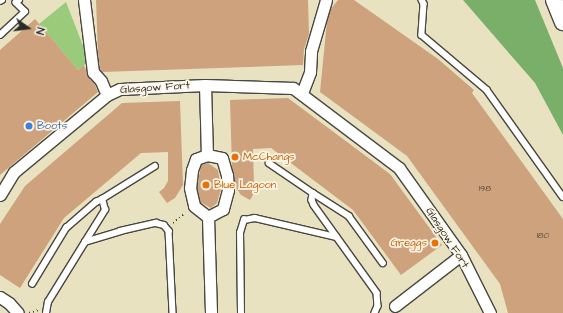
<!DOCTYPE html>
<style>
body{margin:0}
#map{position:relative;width:563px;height:313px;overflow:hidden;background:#e9e2c0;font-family:"Architects Daughter",sans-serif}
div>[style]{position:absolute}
.green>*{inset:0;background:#99cb7a}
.forest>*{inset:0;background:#7aaf6a}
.building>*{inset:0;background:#cea27d}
.path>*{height:2px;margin-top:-1px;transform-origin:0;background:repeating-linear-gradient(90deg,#484641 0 1px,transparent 0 4px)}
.roads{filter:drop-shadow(1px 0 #484641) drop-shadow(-1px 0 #484641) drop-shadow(0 1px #484641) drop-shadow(0 -1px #484641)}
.lane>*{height:5.5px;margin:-2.75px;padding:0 2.75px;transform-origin:2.75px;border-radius:2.75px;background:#fff}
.street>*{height:11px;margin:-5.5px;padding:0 5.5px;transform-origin:5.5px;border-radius:5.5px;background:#fff}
.secondary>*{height:16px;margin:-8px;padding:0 8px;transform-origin:8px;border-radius:8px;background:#fff}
.dots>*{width:11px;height:11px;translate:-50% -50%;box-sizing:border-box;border:2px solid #fcf5e5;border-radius:50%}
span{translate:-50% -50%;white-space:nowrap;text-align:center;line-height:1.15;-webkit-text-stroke:3.5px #fcf5e5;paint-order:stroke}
.number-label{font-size:9px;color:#544940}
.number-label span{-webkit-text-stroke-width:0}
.street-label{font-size:11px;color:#2b2b2b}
.shop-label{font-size:11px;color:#366cbe}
.left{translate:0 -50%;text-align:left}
.food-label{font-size:11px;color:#c56008}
.right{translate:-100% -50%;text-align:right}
.north{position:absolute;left:8px;top:8px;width:40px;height:40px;-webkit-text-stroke:3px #fcf5e5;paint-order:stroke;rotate:104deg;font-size:11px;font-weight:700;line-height:16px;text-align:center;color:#2b2b2b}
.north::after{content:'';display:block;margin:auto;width:14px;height:18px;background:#2b2b2b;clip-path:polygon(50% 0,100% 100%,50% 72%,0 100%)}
</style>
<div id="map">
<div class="green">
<div style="clip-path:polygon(66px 2px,89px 61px,78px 70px,39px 24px)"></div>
</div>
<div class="forest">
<div style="clip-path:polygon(463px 0,535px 0,563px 68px,563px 135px,535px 83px)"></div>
</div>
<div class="building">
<div style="clip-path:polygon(96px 0,308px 0,309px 34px,304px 49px,303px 65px,102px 72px,100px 69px,98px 54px)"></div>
<div style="clip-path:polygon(338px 0,354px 0,438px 59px,474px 90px,472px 93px,563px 219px,563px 313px,508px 313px,500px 284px,407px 156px,320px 92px,327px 21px,330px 10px)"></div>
<div style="clip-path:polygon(35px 19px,78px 70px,84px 65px,88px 76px,95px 85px,98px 92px,0 175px,0 50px)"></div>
<div style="clip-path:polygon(288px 98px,390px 174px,442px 245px,401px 275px,353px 210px,271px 148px,253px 149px,254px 187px,257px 188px,250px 200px,241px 195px,235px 186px,232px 168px,230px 100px)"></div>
<div style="clip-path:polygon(180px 101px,183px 185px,175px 198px,167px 203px,159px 192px,164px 188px,168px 181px,168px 152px,141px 153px,64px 218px,20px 288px,0 275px,0 224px,25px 186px,122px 103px)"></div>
<div style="clip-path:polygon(208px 163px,218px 170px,221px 189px,217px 203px,211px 208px,200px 202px,197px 188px,201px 165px)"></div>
</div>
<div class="path">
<div style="left:173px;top:223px;width:16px;rotate:-40deg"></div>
<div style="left:29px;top:313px;width:10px;rotate:-17deg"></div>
</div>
<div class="roads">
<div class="lane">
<div style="left:422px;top:0;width:4px;rotate:63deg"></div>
<div style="left:424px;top:4px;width:31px;rotate:94deg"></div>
<div style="left:422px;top:35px;width:85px;rotate:40.2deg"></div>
<div style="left:487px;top:90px;width:131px;rotate:54.6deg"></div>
<div style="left:0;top:1px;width:2px;rotate:-27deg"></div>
<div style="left:0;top:35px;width:34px;rotate:-43deg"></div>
<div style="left:25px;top:12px;width:13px;rotate:-135deg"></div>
<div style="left:16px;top:3px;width:4px;rotate:-45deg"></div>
<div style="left:269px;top:163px;width:53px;rotate:34.3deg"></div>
<div style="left:313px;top:193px;width:7px;rotate:98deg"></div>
<div style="left:312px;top:200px;width:5px;rotate:68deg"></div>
<div style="left:314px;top:205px;width:108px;rotate:54.4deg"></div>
<div style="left:377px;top:293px;width:13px;rotate:86deg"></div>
<div style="left:378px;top:306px;width:8px;rotate:113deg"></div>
<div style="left:313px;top:193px;width:43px;rotate:32.6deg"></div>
<div style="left:349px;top:216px;width:58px;rotate:54.1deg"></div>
<div style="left:85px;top:242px;width:38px;rotate:-58deg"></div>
<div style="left:105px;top:210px;width:11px;rotate:-105deg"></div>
<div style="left:102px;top:199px;width:62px;rotate:-31.9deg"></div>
<div style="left:32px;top:284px;width:66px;rotate:-58.7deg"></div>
<div style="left:66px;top:228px;width:40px;rotate:-41deg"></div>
<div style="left:96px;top:202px;width:7px;rotate:-27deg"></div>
<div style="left:46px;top:313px;width:11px;rotate:-80deg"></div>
<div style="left:48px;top:302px;width:70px;rotate:-58.3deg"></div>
<div style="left:85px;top:242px;width:37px;rotate:-17deg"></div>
<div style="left:120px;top:231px;width:37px;rotate:-13deg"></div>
<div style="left:156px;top:223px;width:8px;rotate:14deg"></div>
<div style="left:164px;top:225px;width:8px;rotate:50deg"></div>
<div style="left:169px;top:231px;width:82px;rotate:87.2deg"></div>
<div style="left:241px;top:313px;width:80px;rotate:-90.7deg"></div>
<div style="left:240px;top:233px;width:14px;rotate:-73deg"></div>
<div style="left:244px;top:220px;width:11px;rotate:-10deg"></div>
<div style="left:255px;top:218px;width:83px;rotate:13.2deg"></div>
</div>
<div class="street">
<div style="left:84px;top:0;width:73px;rotate:82.9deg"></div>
<div style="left:93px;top:72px;width:12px;rotate:48deg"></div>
<div style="left:101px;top:81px;width:15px;rotate:67deg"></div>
<div style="left:205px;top:85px;width:70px;rotate:88.4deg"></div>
<div style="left:207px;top:155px;width:15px;rotate:11deg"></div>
<div style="left:222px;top:158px;width:18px;rotate:74deg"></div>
<div style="left:227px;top:175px;width:15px;rotate:86deg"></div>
<div style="left:228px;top:190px;width:20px;rotate:105deg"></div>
<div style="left:223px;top:209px;width:17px;rotate:152deg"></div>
<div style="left:208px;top:217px;width:96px;rotate:88.2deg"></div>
<div style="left:302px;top:93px;width:22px;rotate:-69deg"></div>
<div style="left:310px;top:72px;width:21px;rotate:-87deg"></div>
<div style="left:311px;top:51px;width:53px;rotate:-73.6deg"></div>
<div style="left:207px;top:155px;width:12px;rotate:160deg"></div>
<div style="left:196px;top:159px;width:12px;rotate:110deg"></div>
<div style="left:192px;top:170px;width:18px;rotate:96deg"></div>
<div style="left:190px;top:188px;width:18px;rotate:77deg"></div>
<div style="left:194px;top:206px;width:18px;rotate:38deg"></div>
<div style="left:0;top:195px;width:27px;rotate:-59deg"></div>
<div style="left:14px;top:172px;width:121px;rotate:-39.6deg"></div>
<div style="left:107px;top:95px;width:14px;rotate:-25deg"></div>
<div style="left:120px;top:89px;width:85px;rotate:-2.7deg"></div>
<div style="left:205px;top:85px;width:88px;rotate:2deg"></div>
<div style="left:293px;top:88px;width:133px;rotate:37deg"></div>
<div style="left:399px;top:168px;width:107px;rotate:54.5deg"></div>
<div style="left:461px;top:255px;width:65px;rotate:63.4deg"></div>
<div style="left:0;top:297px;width:11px;rotate:34deg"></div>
<div style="left:9px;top:303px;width:13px;rotate:48deg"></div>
<div style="left:395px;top:306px;width:83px;rotate:-37.7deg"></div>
</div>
<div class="secondary">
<div style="left:554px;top:0;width:24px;rotate:68deg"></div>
</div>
</div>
<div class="dots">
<div style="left:29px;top:126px;background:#3f7fe0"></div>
<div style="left:235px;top:157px;background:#e8710a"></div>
<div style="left:206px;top:185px;background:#e8710a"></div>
<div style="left:435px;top:243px;background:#e8710a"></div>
</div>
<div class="number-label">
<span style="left:485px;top:189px">198</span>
<span style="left:543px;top:236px">180</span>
</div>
<div class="street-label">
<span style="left:155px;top:88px;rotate:-4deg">Glasgow Fort</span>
<span style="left:447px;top:238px;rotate:57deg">Glasgow Fort</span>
</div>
<div class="shop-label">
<span class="left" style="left:37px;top:126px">Boots</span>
</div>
<div class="food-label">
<span class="left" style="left:243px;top:157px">McChangs</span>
<span class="left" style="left:214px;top:185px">Blue Lagoon</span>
<span class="right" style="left:427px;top:243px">Greggs</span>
</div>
<div class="north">N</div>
</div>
